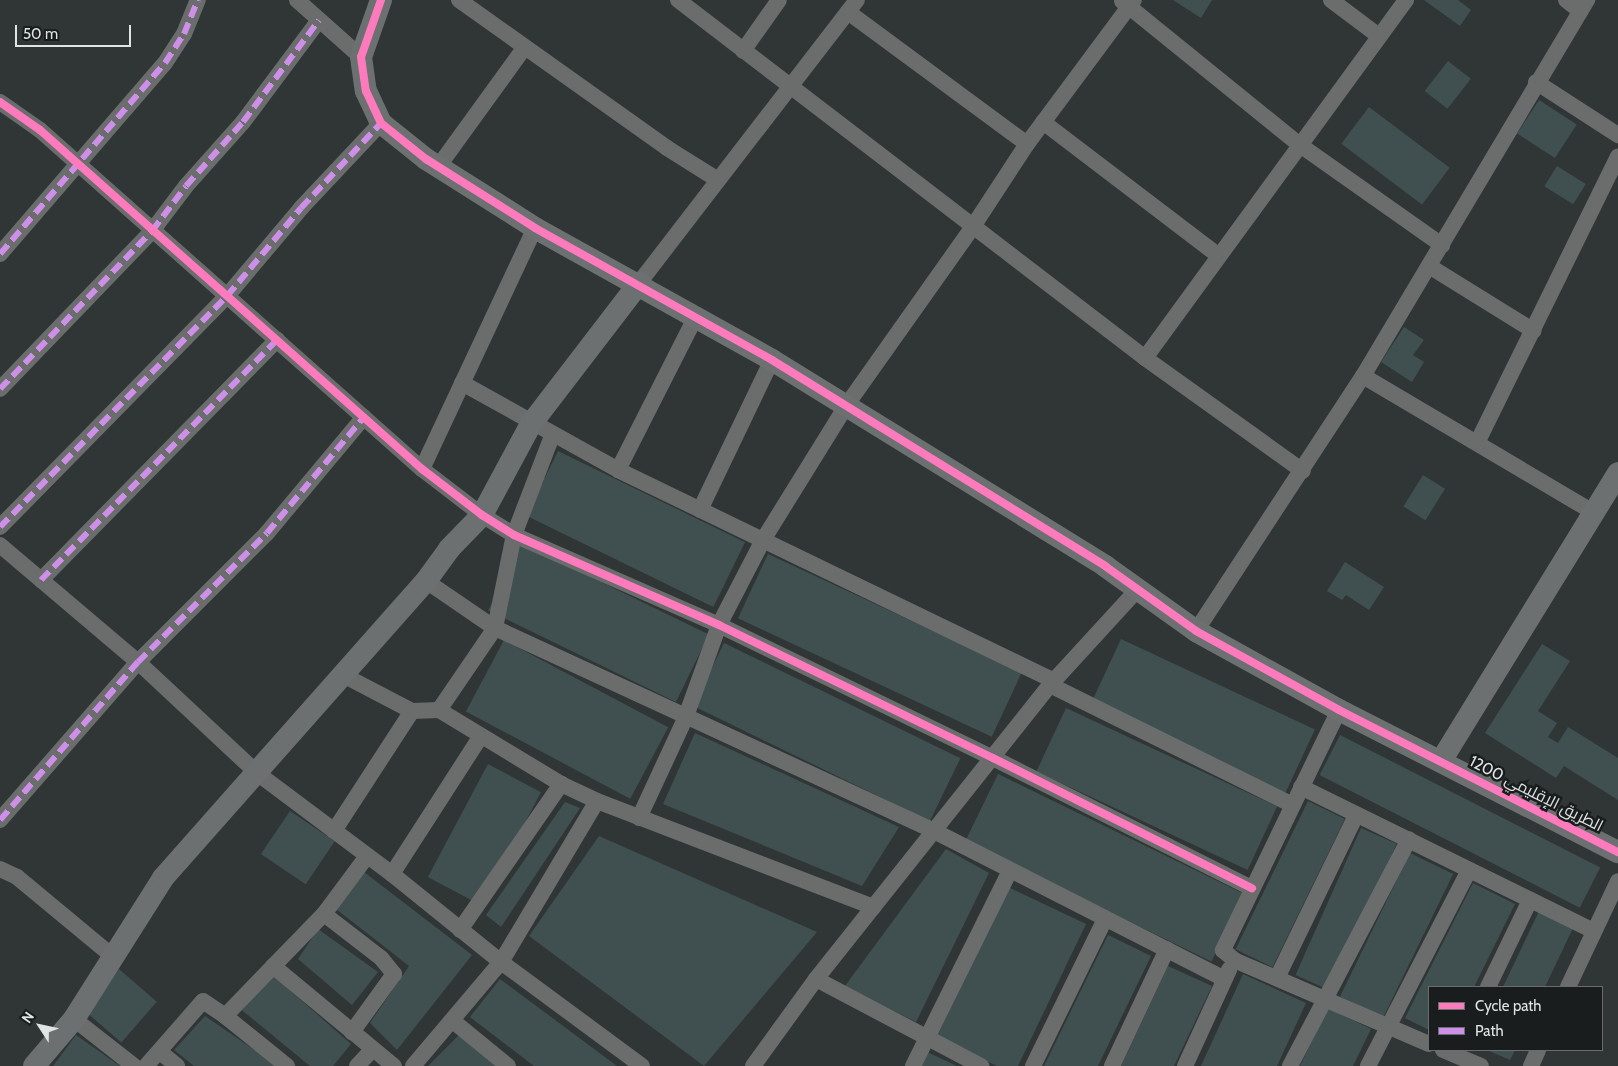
<!DOCTYPE html>
<meta charset="utf-8">
<style>
body{margin:0}
#map{position:relative;width:1618px;height:1066px;overflow:hidden;background:#303535;font-family:Cabin,Cairo,sans-serif}
div>[style]{position:absolute}
.building>*{inset:0;background:#405051;transform-origin:0 0}
.street>*{height:16px;margin:-8px;padding:0 8px;transform-origin:8px;border-radius:8px;background:#6b6d6d}
.secondary>*{height:22px;margin:-11px;padding:0 11px;transform-origin:11px;border-radius:11px;background:#6c7070}
.quiet>*{height:6px;margin-top:-3px;transform-origin:0;background:repeating-linear-gradient(90deg,#ce8fe9 0 12px,transparent 0 18px)}
.cycleway>*{height:8px;margin:-4px;padding:0 4px;transform-origin:4px;border-radius:4px;background:#fd7abc}
span{translate:-50% -50%;white-space:nowrap;text-align:center;line-height:1.15;-webkit-text-stroke:5px #1a1d1e;paint-order:stroke}
.street-label{font-size:16px;color:#dfe4e4}
.legend{position:absolute;left:1428px;top:986px;width:175px;height:65px;box-sizing:border-box;background:#1a1d1e;border:1px solid #696d6d;margin:0;padding:6px 9px;list-style:none;font-size:15px;color:#dfe4e4}
.legend li{display:flex;align-items:center;gap:10px;height:25px}
.legend b{width:25px;border:1px solid #696d6d}
.north{position:absolute;left:15px;top:1001px;width:50px;height:50px;-webkit-text-stroke:4px #1a1d1e;paint-order:stroke;rotate:305deg;font-size:14px;font-weight:700;line-height:20px;text-align:center;color:#dfe4e4}
.north::after{content:'';display:block;margin:auto;width:18px;height:22px;background:#dfe4e4;clip-path:polygon(50% 0,100% 100%,50% 72%,0 100%)}
.scale{position:absolute;left:15px;top:25px;width:116px;height:22px;box-sizing:border-box;border:2px solid #dfe4e4;border-top:0;padding-left:6px;font-size:15px;line-height:18px;white-space:nowrap;color:#dfe4e4;-webkit-text-stroke:4px #1a1d1e;paint-order:stroke}
</style>
<div id="map">
<div class="building">
<div style="clip-path:polygon(1173px 0,1212px 0,1201px 18px)"></div>
<div style="clip-path:polygon(1424px 0,1458px 0,1471px 10px,1460px 26px)"></div>
<div style="left:1448px;top:61px;width:29px;height:38px;rotate:38deg"></div>
<div style="left:1539px;top:100px;width:45px;height:40px;rotate:33deg"></div>
<div style="left:1369px;top:107px;width:101px;height:46px;rotate:37deg"></div>
<div style="left:1557px;top:166px;width:34px;height:24px;rotate:32deg"></div>
<div style="clip-path:polygon(1404px 327px,1424px 340px,1413px 355px,1424px 362px,1412px 382px,1381px 362px)"></div>
<div style="left:558px;top:451px;width:208px;height:72px;rotate:26deg"></div>
<div style="left:1423px;top:475px;width:26px;height:37px;rotate:32deg"></div>
<div style="left:521px;top:543px;width:209px;height:75px;rotate:26deg"></div>
<div style="left:768px;top:554px;width:280px;height:71px;rotate:25deg"></div>
<div style="clip-path:polygon(1345px 562px,1384px 587px,1369px 610px,1346px 595px,1342px 600px,1327px 591px)"></div>
<div style="left:1121px;top:639px;width:214px;height:70px;rotate:25deg"></div>
<div style="left:504px;top:640px;width:186px;height:81px;rotate:28deg"></div>
<div style="left:724px;top:643px;width:263px;height:70px;rotate:26deg"></div>
<div style="clip-path:polygon(1542px 644px,1570px 661px,1538px 711px,1557px 723px,1548px 737px,1558px 743px,1568px 727px,1618px 758px,1618px 800px,1564px 766px,1556px 778px,1485px 733px)"></div>
<div style="left:1066px;top:708px;width:233px;height:70px;rotate:25deg"></div>
<div style="clip-path:polygon(695px 733px,899px 827px,862px 886px,663px 804px)"></div>
<div style="left:1340px;top:735px;width:292px;height:45px;rotate:27deg"></div>
<div style="left:488px;top:764px;width:60px;height:128px;rotate:28deg"></div>
<div style="left:998px;top:774px;width:274px;height:75px;rotate:26deg"></div>
<div style="left:1308px;top:801px;width:41px;height:165px;rotate:26deg"></div>
<div style="clip-path:polygon(565px 802px,580px 808px,501px 927px,486px 915px)"></div>
<div style="left:290px;top:811px;width:54px;height:52px;rotate:34deg"></div>
<div style="left:1361px;top:828px;width:39px;height:161px;rotate:24deg"></div>
<div style="clip-path:polygon(599px 836px,817px 932px,704px 1066px,529px 936px)"></div>
<div style="clip-path:polygon(946px 849px,989px 873px,916px 1022px,845px 986px)"></div>
<div style="left:1410px;top:853px;width:48px;height:160px;rotate:26deg"></div>
<div style="clip-path:polygon(364px 872px,472px 955px,397px 1050px,370px 1023px,409px 966px,336px 909px)"></div>
<div style="clip-path:polygon(1473px 883px,1515px 904px,1474px 987px,1429px 987px,1429px 1030px,1405px 1018px)"></div>
<div style="clip-path:polygon(1006px 886px,1086px 924px,1018px 1066px,997px 1066px,934px 1036px)"></div>
<div style="clip-path:polygon(1540px 909px,1574px 926px,1545px 987px,1503px 987px)"></div>
<div style="clip-path:polygon(318px 929px,378px 972px,352px 1005px,298px 959px)"></div>
<div style="clip-path:polygon(1108px 935px,1151px 956px,1098px 1066px,1044px 1066px)"></div>
<div style="clip-path:polygon(1168px 966px,1212px 986px,1174px 1066px,1121px 1066px)"></div>
<div style="left:119px;top:969px;width:50px;height:54px;rotate:41deg"></div>
<div style="clip-path:polygon(269px 972px,351px 1044px,333px 1066px,310px 1066px,238px 1007px)"></div>
<div style="clip-path:polygon(1243px 974px,1306px 1003px,1277px 1066px,1201px 1066px)"></div>
<div style="clip-path:polygon(500px 979px,617px 1066px,534px 1066px,470px 1017px)"></div>
<div style="clip-path:polygon(1328px 1008px,1371px 1029px,1353px 1066px,1300px 1066px)"></div>
<div style="clip-path:polygon(205px 1016px,278px 1066px,194px 1066px,174px 1050px)"></div>
<div style="clip-path:polygon(76px 1035px,120px 1066px,53px 1066px)"></div>
<div style="clip-path:polygon(459px 1035px,498px 1066px,428px 1066px)"></div>
<div style="clip-path:polygon(1487px 1050px,1515px 1050px,1510px 1060px)"></div>
<div style="clip-path:polygon(927px 1052px,957px 1066px,920px 1066px)"></div>
</div>
<div class="street">
<div style="left:297px;top:0;width:86px;rotate:41.7deg"></div>
<div style="left:459px;top:0;width:255px;rotate:35.4deg"></div>
<div style="left:667px;top:148px;width:60px;rotate:32.1deg"></div>
<div style="left:678px;top:0;width:588px;rotate:37.47deg"></div>
<div style="left:1145px;top:358px;width:194px;rotate:35.6deg"></div>
<div style="left:1331px;top:0;width:60px;rotate:36.9deg"></div>
<div style="left:1566px;top:0;width:16px;rotate:38deg"></div>
<div style="left:1122px;top:1px;width:229px;rotate:39deg"></div>
<div style="left:1300px;top:145px;width:174px;rotate:35.2deg"></div>
<div style="left:848px;top:12px;width:222px;rotate:36.4deg"></div>
<div style="left:743px;top:51px;width:62px;rotate:-54.8deg"></div>
<div style="left:1536px;top:82px;width:98px;rotate:32.9deg"></div>
<div style="left:0;top:102px;width:49px;rotate:35deg"></div>
<div style="left:40px;top:130px;width:511px;rotate:41.59deg"></div>
<div style="left:422px;top:469px;width:76px;rotate:37.5deg"></div>
<div style="left:482px;top:515px;width:38px;rotate:32deg"></div>
<div style="left:514px;top:535px;width:224px;rotate:23.7deg"></div>
<div style="left:719px;top:625px;width:305px;rotate:25.9deg"></div>
<div style="left:993px;top:758px;width:290px;rotate:26.7deg"></div>
<div style="left:1043px;top:122px;width:221px;rotate:37.3deg"></div>
<div style="left:438px;top:167px;width:148px;rotate:-54.1deg"></div>
<div style="left:0;top:254px;width:252px;rotate:-49.2deg"></div>
<div style="left:165px;top:63px;width:35px;rotate:-57deg"></div>
<div style="left:184px;top:34px;width:37px;rotate:-68deg"></div>
<div style="left:1429px;top:266px;width:123px;rotate:31.8deg"></div>
<div style="left:639px;top:283px;width:357px;rotate:-52.4deg"></div>
<div style="left:1145px;top:358px;width:443px;rotate:-53.9deg"></div>
<div style="left:1363px;top:376px;width:269px;rotate:30.6deg"></div>
<div style="left:462px;top:383px;width:179px;rotate:29.1deg"></div>
<div style="left:618px;top:470px;width:484px;rotate:25.8deg"></div>
<div style="left:0;top:389px;width:219px;rotate:-46.1deg"></div>
<div style="left:152px;top:231px;width:56px;rotate:-52.9deg"></div>
<div style="left:186px;top:186px;width:86px;rotate:-48.3deg"></div>
<div style="left:243px;top:122px;width:127px;rotate:-53.3deg"></div>
<div style="left:1478px;top:441px;width:317px;rotate:-63.8deg"></div>
<div style="left:422px;top:469px;width:266px;rotate:-64.9deg"></div>
<div style="left:618px;top:470px;width:173px;rotate:-63.1deg"></div>
<div style="left:700px;top:510px;width:166px;rotate:-64.4deg"></div>
<div style="left:0;top:527px;width:324px;rotate:-45.5deg"></div>
<div style="left:227px;top:296px;width:115px;rotate:-49.9deg"></div>
<div style="left:301px;top:208px;width:117px;rotate:-46.7deg"></div>
<div style="left:0;top:545px;width:181px;rotate:40.3deg"></div>
<div style="left:138px;top:662px;width:163px;rotate:43deg"></div>
<div style="left:257px;top:773px;width:169px;rotate:36.8deg"></div>
<div style="left:392px;top:874px;width:140px;rotate:38.9deg"></div>
<div style="left:501px;top:962px;width:175px;rotate:36.4deg"></div>
<div style="left:41px;top:580px;width:337px;rotate:-45.5deg"></div>
<div style="left:426px;top:581px;width:83px;rotate:34.3deg"></div>
<div style="left:495px;top:628px;width:484px;rotate:24.8deg"></div>
<div style="left:934px;top:831px;width:326px;rotate:27deg"></div>
<div style="left:1196px;top:631px;width:305px;rotate:-56.8deg"></div>
<div style="left:1363px;top:376px;width:438px;rotate:-59.2deg"></div>
<div style="left:343px;top:675px;width:78px;rotate:27.6deg"></div>
<div style="left:412px;top:711px;width:27px;rotate:-2deg"></div>
<div style="left:439px;top:710px;width:143px;rotate:31.2deg"></div>
<div style="left:561px;top:784px;width:40px;rotate:25deg"></div>
<div style="left:597px;top:801px;width:296px;rotate:21deg"></div>
<div style="left:1050px;top:685px;width:271px;rotate:26.3deg"></div>
<div style="left:439px;top:710px;width:99px;rotate:-55.7deg"></div>
<div style="left:495px;top:628px;width:95px;rotate:-78.5deg"></div>
<div style="left:514px;top:535px;width:106px;rotate:-69deg"></div>
<div style="left:1339px;top:710px;width:267px;rotate:115.8deg"></div>
<div style="left:1223px;top:950px;width:15px;rotate:42deg"></div>
<div style="left:1234px;top:960px;width:212px;rotate:23.3deg"></div>
<div style="left:1301px;top:787px;width:326px;rotate:26.2deg"></div>
<div style="left:639px;top:818px;width:109px;rotate:-65.1deg"></div>
<div style="left:685px;top:719px;width:100px;rotate:-70.1deg"></div>
<div style="left:719px;top:625px;width:96px;rotate:-62.6deg"></div>
<div style="left:763px;top:540px;width:158px;rotate:-58.2deg"></div>
<div style="left:846px;top:406px;width:218px;rotate:-54.7deg"></div>
<div style="left:972px;top:228px;width:100px;rotate:-56.8deg"></div>
<div style="left:1027px;top:144px;width:179px;rotate:-53.4deg"></div>
<div style="left:0;top:820px;width:210px;rotate:-48.9deg"></div>
<div style="left:138px;top:662px;width:182px;rotate:-45deg"></div>
<div style="left:267px;top:533px;width:151px;rotate:-50.1deg"></div>
<div style="left:334px;top:831px;width:143px;rotate:-57deg"></div>
<div style="left:0;top:869px;width:19px;rotate:25deg"></div>
<div style="left:17px;top:877px;width:124px;rotate:39.7deg"></div>
<div style="left:392px;top:874px;width:164px;rotate:-57.2deg"></div>
<div style="left:324px;top:914px;width:72px;rotate:37.7deg"></div>
<div style="left:381px;top:958px;width:21px;rotate:51deg"></div>
<div style="left:394px;top:974px;width:72px;rotate:125.9deg"></div>
<div style="left:460px;top:930px;width:178px;rotate:-55.3deg"></div>
<div style="left:273px;top:966px;width:157px;rotate:39.6deg"></div>
<div style="left:1277px;top:978px;width:181px;rotate:-64.1deg"></div>
<div style="left:816px;top:979px;width:187px;rotate:27.8deg"></div>
<div style="left:1488px;top:987px;width:97px;rotate:-64.2deg"></div>
<div style="left:1568px;top:987px;width:117px;rotate:-64.7deg"></div>
<div style="left:225px;top:1016px;width:80px;rotate:38.9deg"></div>
<div style="left:74px;top:1019px;width:76px;rotate:38.1deg"></div>
<div style="left:453px;top:1021px;width:71px;rotate:39.3deg"></div>
<div style="left:1443px;top:1050px;width:41px;rotate:22.8deg"></div>
<div style="left:160px;top:1052px;width:22px;rotate:39deg"></div>
<div style="left:146px;top:1066px;width:86px;rotate:-48.8deg"></div>
<div style="left:203px;top:1001px;width:27px;rotate:34deg"></div>
<div style="left:225px;top:1016px;width:142px;rotate:-45.9deg"></div>
<div style="left:324px;top:914px;width:72px;rotate:-53.4deg"></div>
<div style="left:357px;top:1066px;width:23px;rotate:-47deg"></div>
<div style="left:413px;top:1066px;width:136px;rotate:-49.8deg"></div>
<div style="left:501px;top:962px;width:187px;rotate:-59.2deg"></div>
<div style="left:753px;top:1066px;width:107px;rotate:-54.1deg"></div>
<div style="left:816px;top:979px;width:376px;rotate:-51.5deg"></div>
<div style="left:1050px;top:685px;width:129px;rotate:-47.5deg"></div>
<div style="left:913px;top:1066px;width:218px;rotate:-63.6deg"></div>
<div style="left:1033px;top:1066px;width:164px;rotate:-63.9deg"></div>
<div style="left:1112px;top:1066px;width:129px;rotate:-64.8deg"></div>
<div style="left:1185px;top:1066px;width:106px;rotate:-65.4deg"></div>
<div style="left:1290px;top:1066px;width:256px;rotate:-62.3deg"></div>
<div style="left:1368px;top:1066px;width:220px;rotate:-62.7deg"></div>
<div style="left:1531px;top:1066px;width:17px;rotate:-66deg"></div>
</div>
<div class="secondary">
<div style="left:381px;top:0;width:60px;rotate:109.3deg"></div>
<div style="left:361px;top:57px;width:34px;rotate:82deg"></div>
<div style="left:366px;top:91px;width:35px;rotate:65deg"></div>
<div style="left:381px;top:123px;width:58px;rotate:38.7deg"></div>
<div style="left:426px;top:159px;width:129px;rotate:32.3deg"></div>
<div style="left:535px;top:228px;width:271px;rotate:29.1deg"></div>
<div style="left:772px;top:360px;width:392px;rotate:31.7deg"></div>
<div style="left:1105px;top:566px;width:112px;rotate:35.5deg"></div>
<div style="left:1196px;top:631px;width:163px;rotate:28.9deg"></div>
<div style="left:1339px;top:710px;width:313px;rotate:27deg"></div>
<div style="left:1441px;top:761px;width:338px;rotate:-58.4deg"></div>
<div style="left:34px;top:1066px;width:62px;rotate:-49.6deg"></div>
<div style="left:74px;top:1019px;width:167px;rotate:-57.7deg"></div>
<div style="left:163px;top:878px;width:397px;rotate:-48.5deg"></div>
<div style="left:426px;top:581px;width:39px;rotate:-54deg"></div>
<div style="left:449px;top:549px;width:47px;rotate:-45.9deg"></div>
<div style="left:482px;top:515px;width:103px;rotate:-61.7deg"></div>
<div style="left:531px;top:424px;width:178px;rotate:-52.5deg"></div>
</div>
<div class="quiet">
<div style="left:0;top:254px;width:252px;rotate:-49.2deg"></div>
<div style="left:165px;top:63px;width:35px;rotate:-57deg"></div>
<div style="left:184px;top:34px;width:37px;rotate:-68deg"></div>
<div style="left:0;top:389px;width:219px;rotate:-46.1deg"></div>
<div style="left:152px;top:231px;width:56px;rotate:-52.9deg"></div>
<div style="left:186px;top:186px;width:86px;rotate:-48.3deg"></div>
<div style="left:243px;top:122px;width:127px;rotate:-53.3deg"></div>
<div style="left:0;top:527px;width:324px;rotate:-45.5deg"></div>
<div style="left:227px;top:296px;width:115px;rotate:-49.9deg"></div>
<div style="left:301px;top:208px;width:117px;rotate:-46.7deg"></div>
<div style="left:41px;top:580px;width:337px;rotate:-45.5deg"></div>
<div style="left:0;top:820px;width:210px;rotate:-48.9deg"></div>
<div style="left:138px;top:662px;width:182px;rotate:-45deg"></div>
<div style="left:267px;top:533px;width:151px;rotate:-50.1deg"></div>
</div>
<div class="cycleway">
<div style="left:381px;top:0;width:60px;rotate:109.3deg"></div>
<div style="left:361px;top:57px;width:34px;rotate:82deg"></div>
<div style="left:366px;top:91px;width:35px;rotate:65deg"></div>
<div style="left:381px;top:123px;width:58px;rotate:38.7deg"></div>
<div style="left:426px;top:159px;width:129px;rotate:32.3deg"></div>
<div style="left:535px;top:228px;width:271px;rotate:29.1deg"></div>
<div style="left:772px;top:360px;width:392px;rotate:31.7deg"></div>
<div style="left:1105px;top:566px;width:112px;rotate:35.5deg"></div>
<div style="left:1196px;top:631px;width:163px;rotate:28.9deg"></div>
<div style="left:1339px;top:710px;width:313px;rotate:27deg"></div>
<div style="left:0;top:102px;width:49px;rotate:35deg"></div>
<div style="left:40px;top:130px;width:511px;rotate:41.59deg"></div>
<div style="left:422px;top:469px;width:76px;rotate:37.5deg"></div>
<div style="left:482px;top:515px;width:38px;rotate:32deg"></div>
<div style="left:514px;top:535px;width:224px;rotate:23.7deg"></div>
<div style="left:719px;top:625px;width:305px;rotate:25.9deg"></div>
<div style="left:993px;top:758px;width:290px;rotate:26.7deg"></div>
</div>
<div class="street-label">
<span style="left:1536px;top:794px;rotate:27deg">الطريق الإقليمي 1200</span>
</div>
<ul class="legend">
<li><b style="height:6px;background:#fd7abc"></b>Cycle path</li>
<li><b style="height:6px;background:#ce8fe9"></b>Path</li>
</ul>
<div class="north">N</div>
<div class="scale">50 m</div>
</div>
